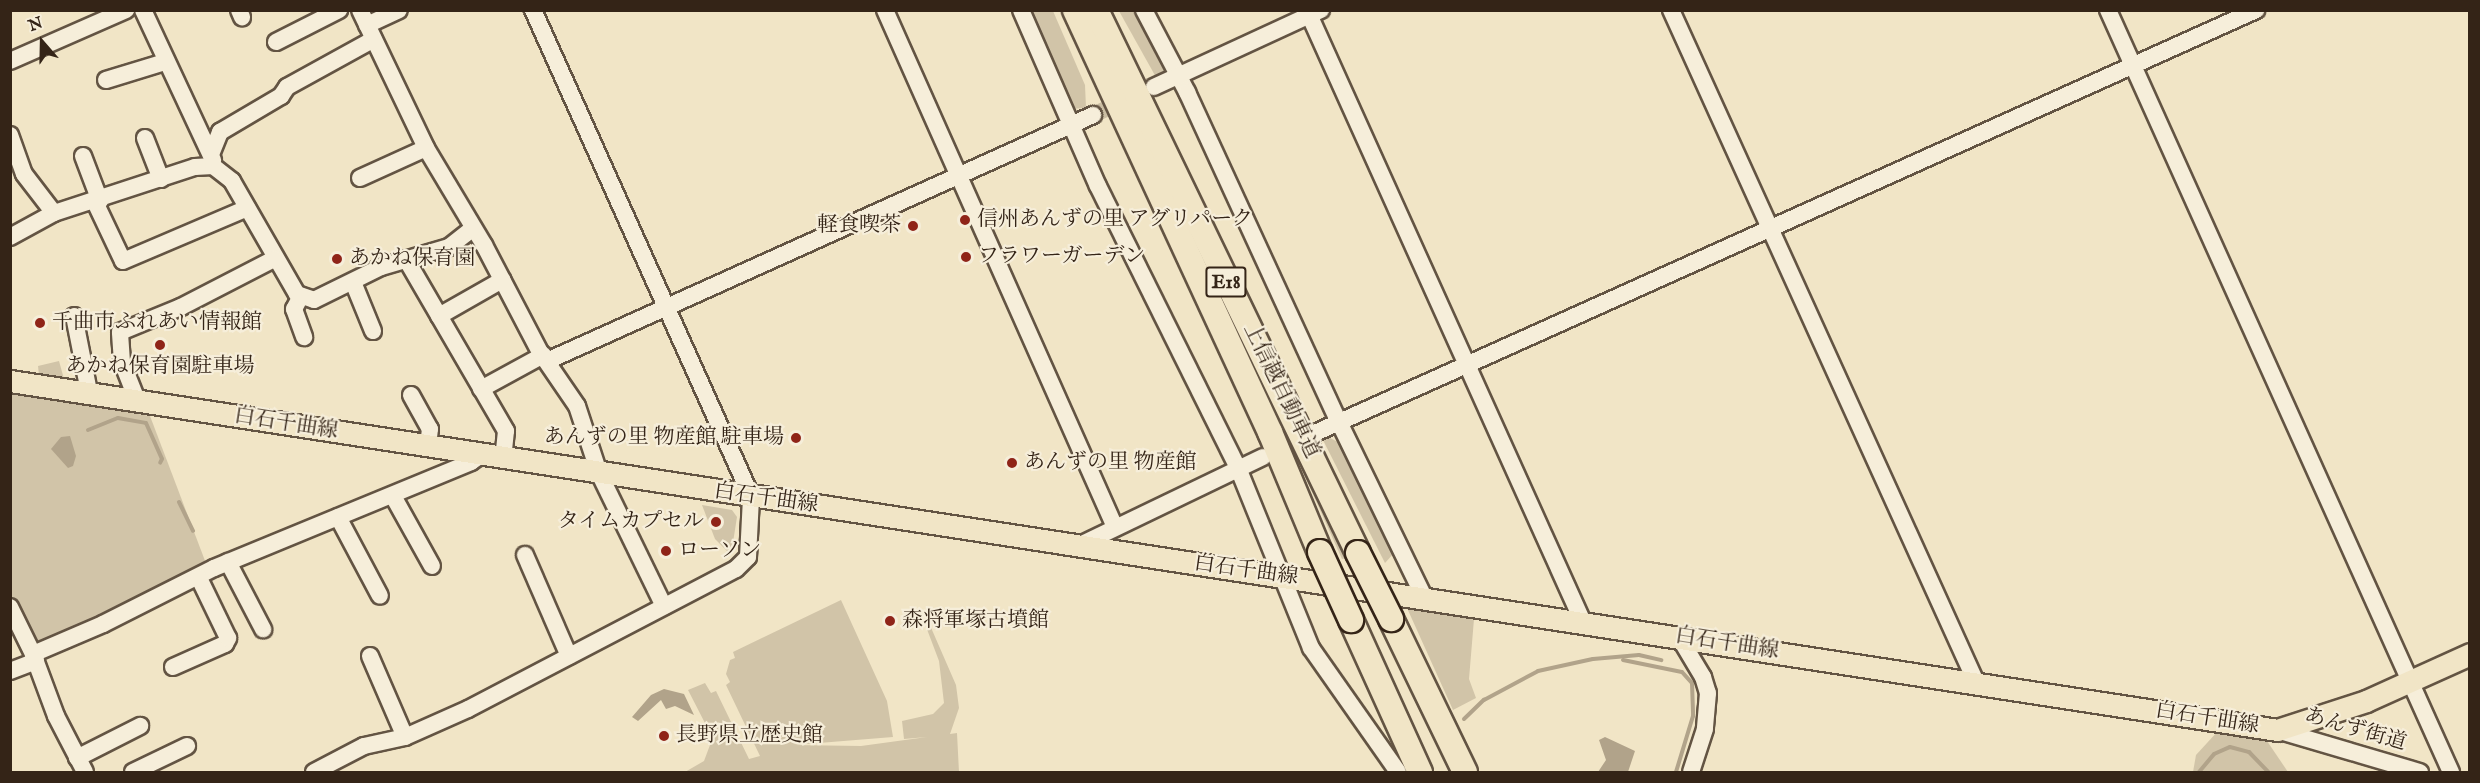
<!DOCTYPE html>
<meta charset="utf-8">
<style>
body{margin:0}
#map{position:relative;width:2480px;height:783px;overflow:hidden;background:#f1e5c6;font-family:"IM FELL English","Noto Serif JP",serif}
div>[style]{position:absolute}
.green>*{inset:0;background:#d1c4a8}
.water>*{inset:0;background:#b1a38a}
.stream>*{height:4px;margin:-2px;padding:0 2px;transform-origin:2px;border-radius:2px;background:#b1a38a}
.minor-tunnel>*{height:16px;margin-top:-8px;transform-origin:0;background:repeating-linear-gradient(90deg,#cbbea3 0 16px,transparent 0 24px)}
.roads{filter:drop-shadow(2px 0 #635443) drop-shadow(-2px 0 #635443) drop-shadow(0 2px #635443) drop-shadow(0 -2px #635443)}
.minor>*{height:16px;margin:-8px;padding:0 8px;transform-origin:8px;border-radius:8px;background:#f6eeda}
.major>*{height:21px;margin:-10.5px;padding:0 10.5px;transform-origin:10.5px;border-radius:10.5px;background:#f1e5c6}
.highway>*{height:24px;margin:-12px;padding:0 12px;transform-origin:12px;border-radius:12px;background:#f1e5c6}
.bridges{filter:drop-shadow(2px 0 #342417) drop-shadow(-2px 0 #342417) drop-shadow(0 2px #342417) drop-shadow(0 -2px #342417)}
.highway-bridge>*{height:24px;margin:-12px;padding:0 12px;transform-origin:12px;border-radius:12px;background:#f1e5c6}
.dots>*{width:16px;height:16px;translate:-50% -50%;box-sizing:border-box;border:3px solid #f6eeda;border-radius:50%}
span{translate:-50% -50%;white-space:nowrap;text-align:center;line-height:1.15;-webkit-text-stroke:4.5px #f6eeda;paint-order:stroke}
.shield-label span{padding:2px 4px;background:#f6eeda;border:2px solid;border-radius:4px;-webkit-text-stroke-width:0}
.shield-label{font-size:20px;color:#342417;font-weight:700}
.poi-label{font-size:21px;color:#342417}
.left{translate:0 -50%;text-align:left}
.right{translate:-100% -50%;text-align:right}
.street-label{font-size:21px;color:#342417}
.frame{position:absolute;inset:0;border:12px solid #342417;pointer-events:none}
.north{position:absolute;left:12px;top:12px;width:60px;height:60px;-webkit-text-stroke:4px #f6eeda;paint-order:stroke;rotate:340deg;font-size:16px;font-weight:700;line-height:24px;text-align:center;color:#342417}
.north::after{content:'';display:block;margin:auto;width:21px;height:27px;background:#342417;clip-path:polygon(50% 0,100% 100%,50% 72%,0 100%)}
</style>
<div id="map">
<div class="green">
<div style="clip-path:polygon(1026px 11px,1053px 11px,1085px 85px,1086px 108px,1069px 109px)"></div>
<div style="clip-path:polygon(1119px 11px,1139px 11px,1166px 63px,1166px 70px,1157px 79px)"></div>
<div style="clip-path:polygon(59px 361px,64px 379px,39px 375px,38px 366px)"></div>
<div style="clip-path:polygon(11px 392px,150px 416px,207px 566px,39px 646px,34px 644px,11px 596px)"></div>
<div style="clip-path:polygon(1282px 411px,1352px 556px,1342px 559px,1277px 414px)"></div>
<div style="clip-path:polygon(1330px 438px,1346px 446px,1394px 553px,1385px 563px,1323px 440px)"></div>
<div style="clip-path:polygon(702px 505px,732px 510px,737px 517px,731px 555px,715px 539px)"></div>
<div style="clip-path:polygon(841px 600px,887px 701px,893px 737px,794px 745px,861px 746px,927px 737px,904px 739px,902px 721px,933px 714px,944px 703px,939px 661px,925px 624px,929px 623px,956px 685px,959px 708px,950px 734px,957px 733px,959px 772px,685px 772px,704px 761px,710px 745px,707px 727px,688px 690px,705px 683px,711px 693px,716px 691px,749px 759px,760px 756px,726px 685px,730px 682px,726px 674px,730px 660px,735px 658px,733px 652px)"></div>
<div style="clip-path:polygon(1407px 608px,1474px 619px,1469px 679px,1476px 698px,1453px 710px)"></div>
<div style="clip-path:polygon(2218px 731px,2267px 741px,2288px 772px,2193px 772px,2196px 755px)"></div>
</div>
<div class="water">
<div style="clip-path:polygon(70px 436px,76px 456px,73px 466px,68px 468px,51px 449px,61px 437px)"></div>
<div style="clip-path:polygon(664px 689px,684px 694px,694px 715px,675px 706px,666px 709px,661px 700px,638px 721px,632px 717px,651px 695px)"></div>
<div style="clip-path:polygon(1605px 737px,1635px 751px,1628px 772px,1598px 772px,1606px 760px,1599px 740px)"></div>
</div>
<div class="stream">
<div style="left:88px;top:430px;width:32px;rotate:-22deg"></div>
<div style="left:118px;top:418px;width:28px;rotate:10deg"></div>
<div style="left:146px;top:423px;width:39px;rotate:66deg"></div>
<div style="left:162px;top:459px;width:4px;rotate:117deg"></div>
<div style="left:179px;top:502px;width:32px;rotate:64deg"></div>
<div style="left:1623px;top:660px;width:60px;rotate:11.5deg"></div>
<div style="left:1682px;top:672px;width:15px;rotate:48deg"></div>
<div style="left:1692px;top:683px;width:33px;rotate:88deg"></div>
<div style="left:1693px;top:716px;width:59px;rotate:106.9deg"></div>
<div style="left:1464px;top:719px;width:28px;rotate:-44deg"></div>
<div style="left:1484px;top:700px;width:61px;rotate:-28.2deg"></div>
<div style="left:1538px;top:671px;width:56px;rotate:-12.3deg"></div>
<div style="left:1593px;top:659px;width:46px;rotate:-5deg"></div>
<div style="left:1639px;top:655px;width:23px;rotate:13deg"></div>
<div style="left:2199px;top:772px;width:23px;rotate:-50deg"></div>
<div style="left:2214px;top:754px;width:17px;rotate:-24deg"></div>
<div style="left:2230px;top:747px;width:20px;rotate:15deg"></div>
<div style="left:2249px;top:752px;width:28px;rotate:46deg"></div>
</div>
<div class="minor-tunnel">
<div style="left:1093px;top:115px;width:38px;rotate:-25deg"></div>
</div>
<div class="roads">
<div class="minor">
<div style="left:143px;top:10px;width:166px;rotate:65deg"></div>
<div style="left:239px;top:10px;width:8px;rotate:67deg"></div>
<div style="left:360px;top:10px;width:153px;rotate:64.4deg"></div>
<div style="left:426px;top:148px;width:113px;rotate:59.1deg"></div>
<div style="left:484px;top:245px;width:121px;rotate:62.4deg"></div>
<div style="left:540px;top:352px;width:65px;rotate:55.6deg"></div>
<div style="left:577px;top:406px;width:71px;rotate:71.8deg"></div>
<div style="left:599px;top:473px;width:148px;rotate:64deg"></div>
<div style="left:885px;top:10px;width:566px;rotate:66.02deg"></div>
<div style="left:1021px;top:10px;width:192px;rotate:66.4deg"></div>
<div style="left:1098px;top:186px;width:315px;rotate:63.6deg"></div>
<div style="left:1238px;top:468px;width:194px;rotate:67.9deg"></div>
<div style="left:1311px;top:648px;width:151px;rotate:54.9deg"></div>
<div style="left:1144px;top:10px;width:93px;rotate:62.3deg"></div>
<div style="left:1187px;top:92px;width:366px;rotate:65.3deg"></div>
<div style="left:1340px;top:424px;width:192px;rotate:64.1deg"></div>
<div style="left:1307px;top:10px;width:669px;rotate:65.73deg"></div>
<div style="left:1671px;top:10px;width:738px;rotate:65.59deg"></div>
<div style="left:2108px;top:10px;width:836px;rotate:65.77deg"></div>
<div style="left:367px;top:25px;width:35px;rotate:-25deg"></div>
<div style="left:276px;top:42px;width:71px;rotate:-26.9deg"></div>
<div style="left:10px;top:61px;width:127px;rotate:-23.7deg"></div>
<div style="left:106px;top:80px;width:62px;rotate:-17deg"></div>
<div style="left:1154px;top:87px;width:184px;rotate:-24.8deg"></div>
<div style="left:10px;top:135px;width:41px;rotate:70.3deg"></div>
<div style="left:24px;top:174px;width:49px;rotate:52.4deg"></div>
<div style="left:145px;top:138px;width:44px;rotate:68.7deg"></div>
<div style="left:212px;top:152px;width:22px;rotate:-68deg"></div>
<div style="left:220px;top:132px;width:71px;rotate:-30.5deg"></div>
<div style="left:281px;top:96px;width:11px;rotate:-56deg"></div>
<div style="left:287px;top:87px;width:99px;rotate:-28.9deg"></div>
<div style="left:83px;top:156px;width:48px;rotate:69.3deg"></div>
<div style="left:360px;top:178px;width:72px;rotate:-24.4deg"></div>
<div style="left:95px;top:202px;width:65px;rotate:64.6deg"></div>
<div style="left:123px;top:261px;width:135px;rotate:-23.1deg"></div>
<div style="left:10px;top:237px;width:50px;rotate:-28.6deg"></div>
<div style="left:54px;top:213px;width:148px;rotate:-18.1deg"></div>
<div style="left:195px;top:167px;width:18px;rotate:-3deg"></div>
<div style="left:213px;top:166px;width:24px;rotate:38deg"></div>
<div style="left:232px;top:181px;width:130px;rotate:60.1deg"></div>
<div style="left:297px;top:294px;width:18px;rotate:19deg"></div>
<div style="left:314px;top:300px;width:75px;rotate:-26.2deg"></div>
<div style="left:381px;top:267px;width:71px;rotate:-16.4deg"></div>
<div style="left:449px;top:247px;width:29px;rotate:-38deg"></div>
<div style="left:406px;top:259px;width:199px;rotate:59.8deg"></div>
<div style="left:506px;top:431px;width:27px;rotate:96deg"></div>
<div style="left:353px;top:282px;width:53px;rotate:67.8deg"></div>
<div style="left:301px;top:296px;width:15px;rotate:118deg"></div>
<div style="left:294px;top:309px;width:30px;rotate:70deg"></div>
<div style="left:74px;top:316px;width:77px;rotate:78.8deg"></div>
<div style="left:439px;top:316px;width:73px;rotate:-29.7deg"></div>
<div style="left:547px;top:361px;width:599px;rotate:-24.25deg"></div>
<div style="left:481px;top:389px;width:71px;rotate:-28.7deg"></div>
<div style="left:411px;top:395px;width:39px;rotate:61deg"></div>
<div style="left:430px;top:429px;width:17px;rotate:97deg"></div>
<div style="left:137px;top:400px;width:41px;rotate:-111.5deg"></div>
<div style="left:122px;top:362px;width:30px;rotate:-94deg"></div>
<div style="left:120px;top:332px;width:66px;rotate:-22.3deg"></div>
<div style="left:181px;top:307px;width:105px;rotate:-27.3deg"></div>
<div style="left:1315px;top:433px;width:1032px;rotate:-24.2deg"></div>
<div style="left:393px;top:496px;width:80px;rotate:60.9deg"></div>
<div style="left:338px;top:517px;width:89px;rotate:62deg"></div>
<div style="left:1078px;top:546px;width:205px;rotate:-25.7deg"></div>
<div style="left:525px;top:555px;width:110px;rotate:66.5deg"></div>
<div style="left:228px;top:562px;width:76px;rotate:62.4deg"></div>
<div style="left:10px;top:607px;width:52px;rotate:63.9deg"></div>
<div style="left:33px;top:654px;width:66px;rotate:69.6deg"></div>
<div style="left:56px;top:716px;width:63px;rotate:62.6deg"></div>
<div style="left:1679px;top:637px;width:47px;rotate:59deg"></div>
<div style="left:1703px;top:677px;width:17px;rotate:73deg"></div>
<div style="left:1708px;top:693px;width:36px;rotate:95deg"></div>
<div style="left:1705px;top:729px;width:45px;rotate:108deg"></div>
<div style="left:33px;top:654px;width:76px;rotate:-23.2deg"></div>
<div style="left:103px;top:624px;width:124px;rotate:-26.8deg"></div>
<div style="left:214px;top:568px;width:278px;rotate:-22.4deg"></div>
<div style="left:471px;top:462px;width:12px;rotate:-35deg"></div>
<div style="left:370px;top:656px;width:88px;rotate:66.6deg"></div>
<div style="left:173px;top:667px;width:57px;rotate:-23.9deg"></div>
<div style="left:225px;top:644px;width:7px;rotate:-63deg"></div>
<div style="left:228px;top:638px;width:67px;rotate:-115.8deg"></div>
<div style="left:10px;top:671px;width:28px;rotate:-21deg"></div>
<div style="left:2277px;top:730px;width:149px;rotate:16.4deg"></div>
<div style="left:77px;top:758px;width:71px;rotate:-26.9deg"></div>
<div style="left:133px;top:772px;width:60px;rotate:-25.7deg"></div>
<div style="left:314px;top:772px;width:56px;rotate:-27.5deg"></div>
<div style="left:364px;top:746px;width:42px;rotate:-12.4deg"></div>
<div style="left:405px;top:737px;width:69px;rotate:-24deg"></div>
<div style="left:468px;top:709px;width:302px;rotate:-27.6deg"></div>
<div style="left:736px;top:569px;width:17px;rotate:-45deg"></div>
<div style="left:748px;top:557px;width:59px;rotate:-87.1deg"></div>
<div style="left:751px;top:498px;width:12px;rotate:-110deg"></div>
<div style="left:747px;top:487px;width:523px;rotate:-114.16deg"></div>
</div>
<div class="major">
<div style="left:10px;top:381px;width:2294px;rotate:8.75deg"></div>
<div style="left:2277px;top:730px;width:94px;rotate:-18deg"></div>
<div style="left:2366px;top:701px;width:114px;rotate:-24.3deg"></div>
</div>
<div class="highway">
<div style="left:1075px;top:10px;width:465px;rotate:65.2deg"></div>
<div style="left:1270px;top:432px;width:130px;rotate:67.4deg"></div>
<div style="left:1096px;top:10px;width:603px;rotate:64.24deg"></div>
<div style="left:1391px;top:619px;width:170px;rotate:64.2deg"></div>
<div style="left:1351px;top:620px;width:167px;rotate:65.6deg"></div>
</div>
</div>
<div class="bridges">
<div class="highway-bridge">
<div style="left:1320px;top:552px;width:75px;rotate:65.5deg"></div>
<div style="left:1358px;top:553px;width:74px;rotate:63.4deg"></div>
</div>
</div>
<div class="dots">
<div style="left:965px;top:220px;background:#8f2418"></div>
<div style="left:913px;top:226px;background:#8f2418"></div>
<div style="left:966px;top:257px;background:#8f2418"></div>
<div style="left:337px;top:259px;background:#8f2418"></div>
<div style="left:40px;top:323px;background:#8f2418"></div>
<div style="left:160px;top:345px;background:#8f2418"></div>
<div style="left:796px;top:438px;background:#8f2418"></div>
<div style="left:1012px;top:463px;background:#8f2418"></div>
<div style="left:716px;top:522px;background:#8f2418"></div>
<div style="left:666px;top:551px;background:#8f2418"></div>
<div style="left:890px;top:621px;background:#8f2418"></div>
<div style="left:664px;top:736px;background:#8f2418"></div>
</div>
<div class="shield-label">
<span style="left:1226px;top:282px">E18</span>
</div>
<div class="poi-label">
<span class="left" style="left:977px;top:220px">信州あんずの里 アグリパーク</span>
<span class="right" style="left:901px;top:226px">軽食喫茶</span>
<span class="left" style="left:978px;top:257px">フラワーガーデン</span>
<span class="left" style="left:349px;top:259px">あかね保育園</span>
<span class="left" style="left:52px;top:323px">千曲市ふれあい情報館</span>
<span style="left:160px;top:367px">あかね保育園駐車場</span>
<span class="right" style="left:784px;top:438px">あんずの里 物産館 駐車場</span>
<span class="left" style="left:1024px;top:463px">あんずの里 物産館</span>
<span class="right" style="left:704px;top:522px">タイムカプセル</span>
<span class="left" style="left:678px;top:551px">ローソン</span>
<span class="left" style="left:902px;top:621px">森将軍塚古墳館</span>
<span class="left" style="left:676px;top:736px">長野県立歴史館</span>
</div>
<div class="street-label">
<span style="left:1281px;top:391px;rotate:64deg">上信越自動車道</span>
<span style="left:286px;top:424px;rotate:9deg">白石千曲線</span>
<span style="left:766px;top:499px;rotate:8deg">白石千曲線</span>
<span style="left:1246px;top:571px;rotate:8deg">白石千曲線</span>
<span style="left:1727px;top:644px;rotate:9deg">白石千曲線</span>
<span style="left:2207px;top:719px;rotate:9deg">白石千曲線</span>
<span style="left:2355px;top:730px;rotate:16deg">あんず街道</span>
</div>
<div class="frame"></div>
<div class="north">N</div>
</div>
